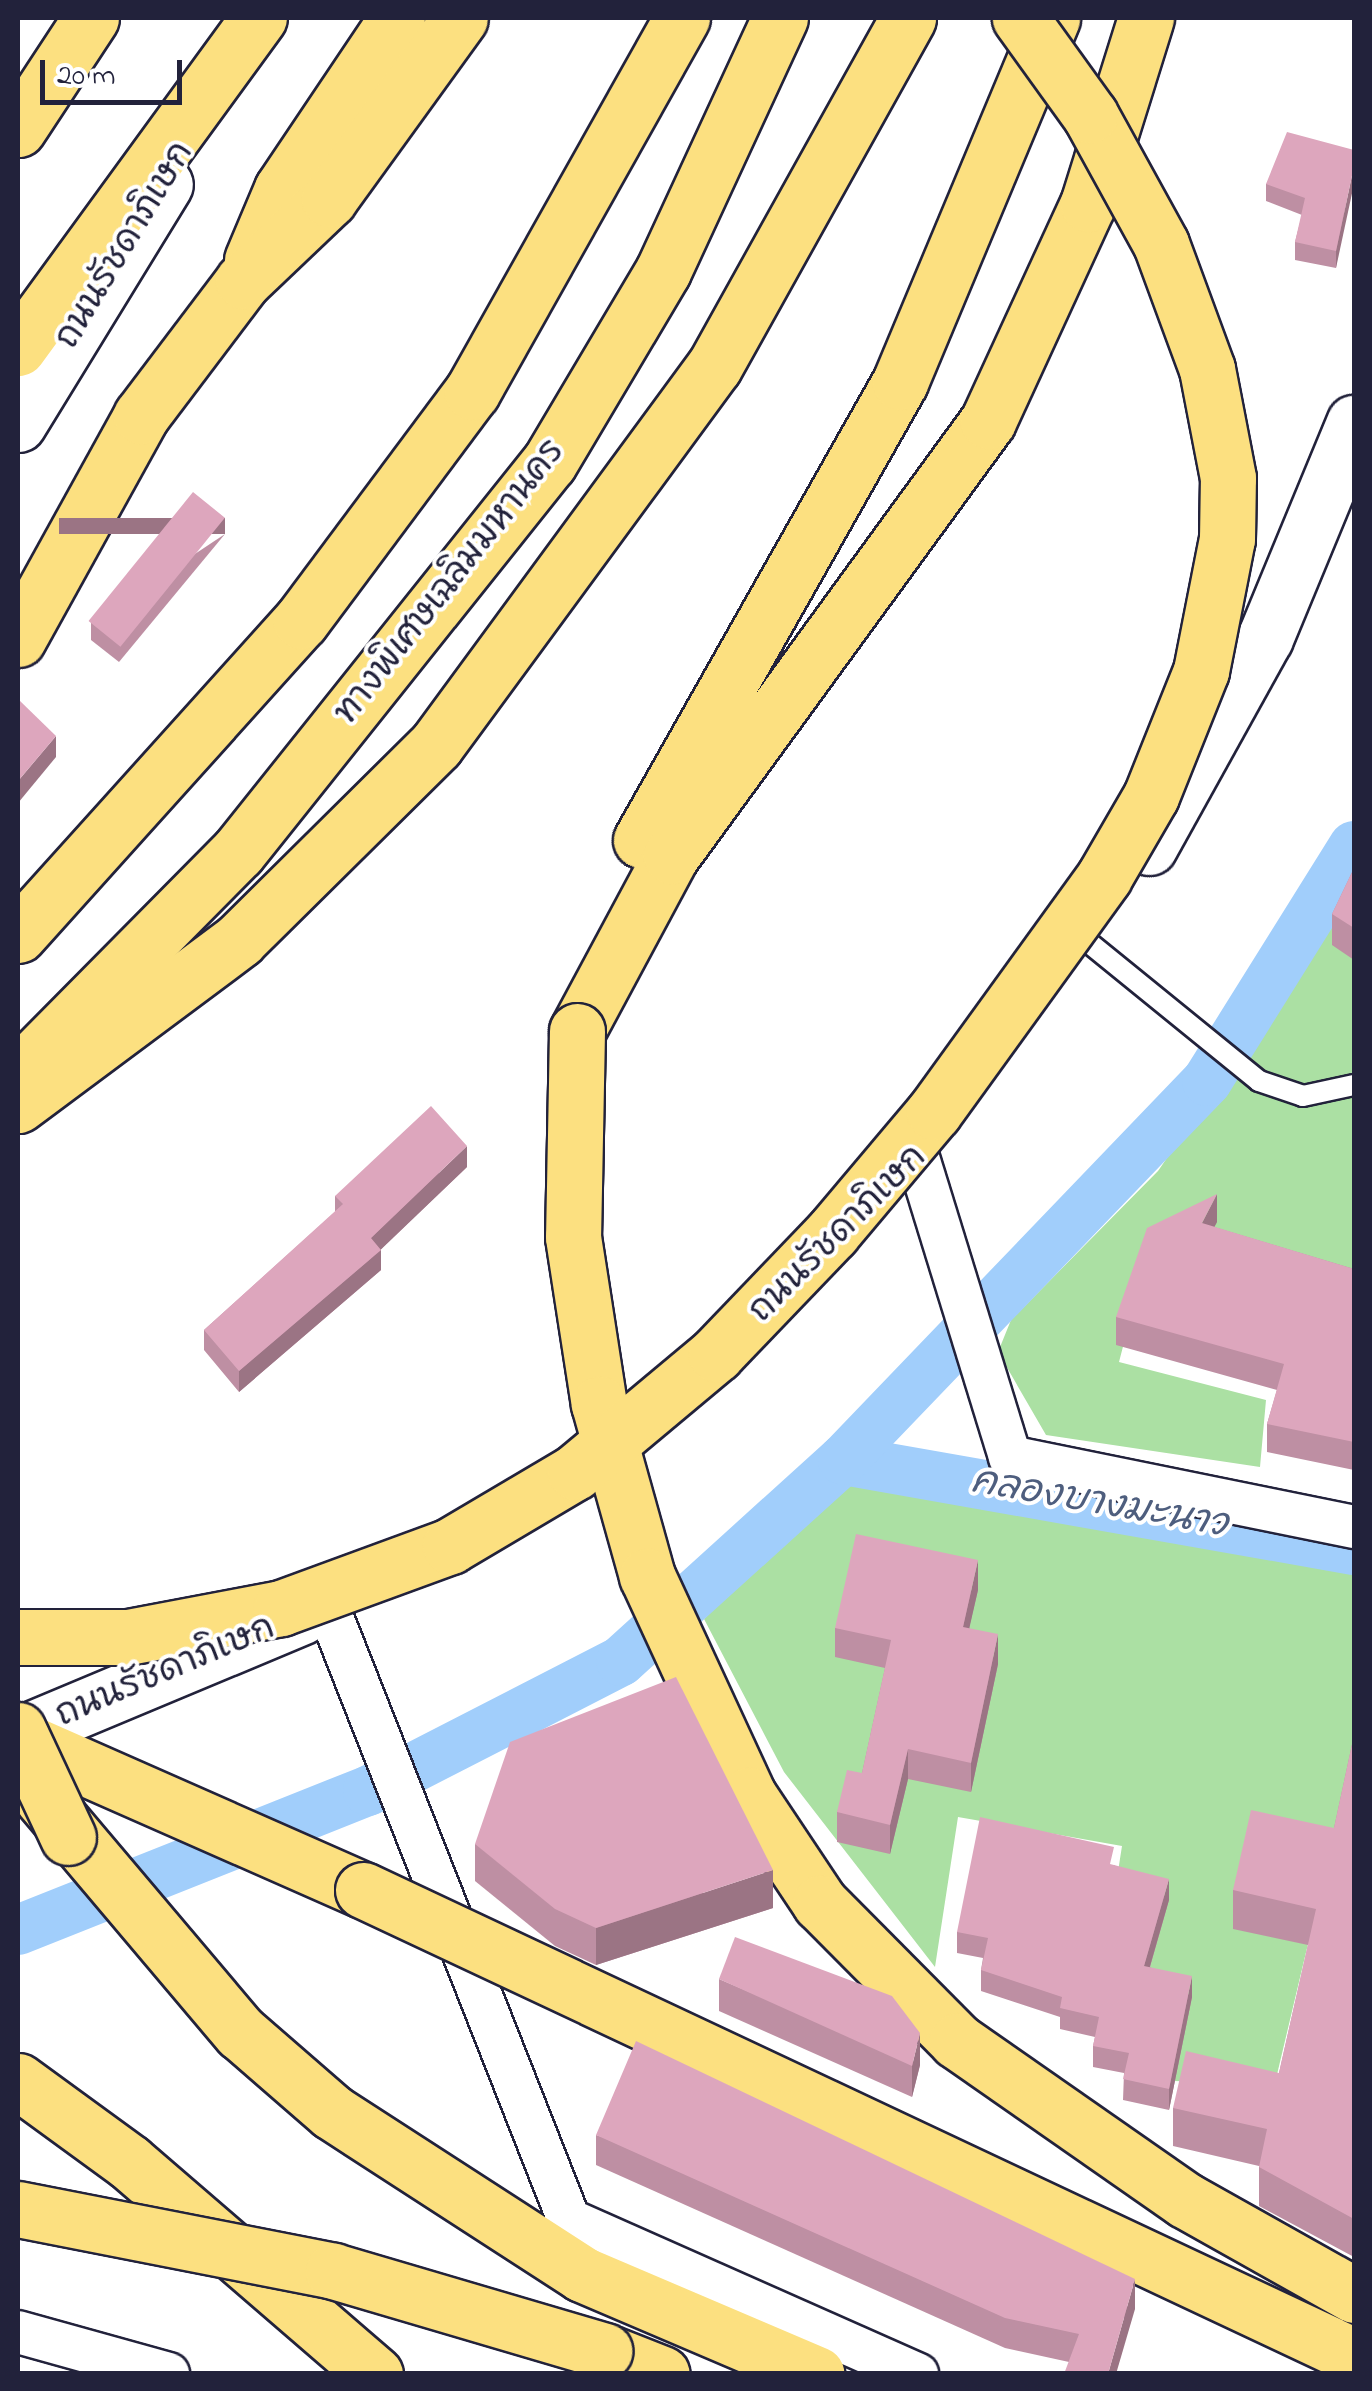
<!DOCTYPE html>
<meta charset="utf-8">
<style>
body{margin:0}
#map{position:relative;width:1372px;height:2391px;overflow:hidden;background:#fff;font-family:"Indie Flower","Playpen Sans Thai",sans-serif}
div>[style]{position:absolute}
.green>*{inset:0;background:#abe0a3}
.canal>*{height:50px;margin:-25px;padding:0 25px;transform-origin:25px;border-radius:25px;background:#a1cefb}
.roads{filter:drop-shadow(2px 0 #22223b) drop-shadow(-2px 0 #22223b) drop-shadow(0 2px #22223b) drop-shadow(0 -2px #22223b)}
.service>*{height:20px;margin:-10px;padding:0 10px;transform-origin:10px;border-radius:10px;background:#fff}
.minor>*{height:42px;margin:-21px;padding:0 21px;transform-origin:21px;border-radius:21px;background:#fff}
.secondary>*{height:55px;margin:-27.5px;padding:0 27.5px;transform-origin:27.5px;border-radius:27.5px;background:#fff}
.motorway>*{height:55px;margin:-27.5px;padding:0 27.5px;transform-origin:27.5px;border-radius:27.5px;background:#fce080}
.bridges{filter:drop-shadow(2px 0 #22223b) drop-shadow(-2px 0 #22223b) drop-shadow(0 2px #22223b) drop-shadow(0 -2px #22223b)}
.motorway-bridge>*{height:55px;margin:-27.5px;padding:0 27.5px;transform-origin:27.5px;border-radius:27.5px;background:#fce080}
.wall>*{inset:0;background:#be8fa3}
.shaded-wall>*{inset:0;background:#9b7484;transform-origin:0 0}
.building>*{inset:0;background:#dda6bd;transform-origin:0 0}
span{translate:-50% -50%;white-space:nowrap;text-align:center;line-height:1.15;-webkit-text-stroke:8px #fff;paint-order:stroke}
.street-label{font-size:35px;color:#22223b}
.water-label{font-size:38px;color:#4e5e7e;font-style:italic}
.frame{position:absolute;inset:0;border:20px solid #22223b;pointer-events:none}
.scale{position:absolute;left:40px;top:60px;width:142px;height:45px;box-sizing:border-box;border:5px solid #22223b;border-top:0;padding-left:12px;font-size:30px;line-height:35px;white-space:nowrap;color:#22223b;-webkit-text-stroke:8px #fff;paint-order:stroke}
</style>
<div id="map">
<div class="green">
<div style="clip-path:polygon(1354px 886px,1354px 1293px,1153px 1231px,1119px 1362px,1266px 1400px,1260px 1467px,1046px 1435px,998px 1352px,1011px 1320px,1158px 1171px)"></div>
<div style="clip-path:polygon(867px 1477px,1354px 1572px,1354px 1750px,1275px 2083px,1172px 2081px,1106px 1948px,1122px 1846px,958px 1817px,935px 1967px,784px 1772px,704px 1619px,829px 1495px)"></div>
</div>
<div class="canal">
<div style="left:843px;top:1460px;width:519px;rotate:9.99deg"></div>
<div style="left:18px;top:1930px;width:377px;rotate:-21.7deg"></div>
<div style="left:368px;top:1791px;width:284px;rotate:-27.2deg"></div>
<div style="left:621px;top:1661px;width:299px;rotate:-42.2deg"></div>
<div style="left:843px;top:1460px;width:525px;rotate:-46.16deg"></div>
<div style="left:1207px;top:1081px;width:277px;rotate:-58deg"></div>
</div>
<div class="roads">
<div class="service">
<div style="left:1088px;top:942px;width:220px;rotate:39.1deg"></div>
<div style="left:1259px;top:1081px;width:46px;rotate:18.8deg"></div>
<div style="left:1303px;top:1096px;width:52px;rotate:-12.2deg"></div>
</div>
<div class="minor">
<div style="left:919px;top:1161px;width:310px;rotate:72.9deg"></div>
<div style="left:1010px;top:1457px;width:351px;rotate:11.5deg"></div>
<div style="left:327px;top:1605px;width:661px;rotate:68.52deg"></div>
<div style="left:569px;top:2220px;width:381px;rotate:23.9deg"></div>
<div style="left:18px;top:2332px;width:156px;rotate:15.6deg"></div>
</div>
<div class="secondary">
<div style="left:18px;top:424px;width:281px;rotate:-58.5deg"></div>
<div style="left:1149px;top:847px;width:239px;rotate:-61deg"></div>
<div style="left:1265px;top:638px;width:233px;rotate:-67.5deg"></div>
<div style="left:18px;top:1735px;width:308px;rotate:-22.7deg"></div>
</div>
<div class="motorway">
<div style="left:18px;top:129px;width:133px;rotate:-56.7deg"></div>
<div style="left:252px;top:260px;width:77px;rotate:-67.1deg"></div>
<div style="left:282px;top:189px;width:206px;rotate:-56.1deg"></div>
<div style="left:18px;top:348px;width:409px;rotate:-53.9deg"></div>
<div style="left:18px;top:639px;width:255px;rotate:-61.1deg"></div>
<div style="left:141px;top:416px;width:169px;rotate:-52.9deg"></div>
<div style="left:243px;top:281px;width:119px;rotate:-43.6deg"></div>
<div style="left:329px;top:199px;width:223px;rotate:-54.1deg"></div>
<div style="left:641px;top:840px;width:526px;rotate:-60.51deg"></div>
<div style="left:900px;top:382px;width:394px;rotate:-67.3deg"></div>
<div style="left:18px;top:935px;width:423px;rotate:-48deg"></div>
<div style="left:301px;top:621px;width:286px;rotate:-53.3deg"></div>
<div style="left:472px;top:392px;width:429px;rotate:-60.7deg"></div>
<div style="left:577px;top:1031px;width:199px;rotate:-61.8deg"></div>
<div style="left:671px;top:856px;width:538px;rotate:-53.92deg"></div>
<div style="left:988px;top:421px;width:239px;rotate:-65.3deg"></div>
<div style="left:1088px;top:204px;width:195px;rotate:-72.7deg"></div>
<div style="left:26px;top:1066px;width:301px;rotate:-45.3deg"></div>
<div style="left:238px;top:852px;width:498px;rotate:-51.4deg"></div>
<div style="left:549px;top:463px;width:223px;rotate:-59.3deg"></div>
<div style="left:663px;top:271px;width:279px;rotate:-65.2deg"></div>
<div style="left:18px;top:1105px;width:276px;rotate:-36.7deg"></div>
<div style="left:239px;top:940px;width:277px;rotate:-44.7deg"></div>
<div style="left:436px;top:745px;width:469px;rotate:-53.7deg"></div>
<div style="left:714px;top:367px;width:399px;rotate:-60.9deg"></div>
<div style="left:18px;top:1738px;width:377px;rotate:23.8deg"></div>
<div style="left:42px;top:1798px;width:307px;rotate:49.8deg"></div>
<div style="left:240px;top:2032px;width:122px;rotate:41deg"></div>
<div style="left:332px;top:2112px;width:298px;rotate:32.9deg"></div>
<div style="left:582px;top:2274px;width:255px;rotate:23.1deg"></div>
<div style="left:18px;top:2081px;width:137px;rotate:36.1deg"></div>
<div style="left:129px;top:2162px;width:325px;rotate:40.8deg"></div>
<div style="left:604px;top:2351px;width:62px;rotate:21.6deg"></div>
</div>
</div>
<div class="bridges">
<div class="motorway-bridge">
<div style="left:577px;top:1031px;width:206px;rotate:91.1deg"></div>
<div style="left:573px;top:1237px;width:169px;rotate:81.2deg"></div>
<div style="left:599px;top:1404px;width:179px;rotate:74.4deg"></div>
<div style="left:647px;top:1576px;width:241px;rotate:65.2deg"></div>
<div style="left:748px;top:1795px;width:130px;rotate:56.3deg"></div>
<div style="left:820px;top:1903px;width:194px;rotate:45.2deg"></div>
<div style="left:957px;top:2041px;width:278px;rotate:34.9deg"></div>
<div style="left:1185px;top:2200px;width:194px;rotate:29.3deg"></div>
<div style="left:18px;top:1637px;width:110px"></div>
<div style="left:128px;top:1637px;width:156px;rotate:-10.7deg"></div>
<div style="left:281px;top:1608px;width:180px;rotate:-20.1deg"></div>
<div style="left:450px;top:1546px;width:145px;rotate:-30.6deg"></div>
<div style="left:575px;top:1472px;width:184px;rotate:-39.9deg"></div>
<div style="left:716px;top:1354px;width:168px;rotate:-46.2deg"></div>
<div style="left:832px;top:1233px;width:158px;rotate:-49.9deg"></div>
<div style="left:934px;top:1112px;width:290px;rotate:-54.1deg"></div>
<div style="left:1104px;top:877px;width:94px;rotate:-59.9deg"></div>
<div style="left:1151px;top:796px;width:135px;rotate:-68.2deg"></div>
<div style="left:1201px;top:671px;width:135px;rotate:-78.9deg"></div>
<div style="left:1227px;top:539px;width:61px;rotate:-89.1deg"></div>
<div style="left:1228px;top:478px;width:111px;rotate:-100.9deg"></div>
<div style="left:1207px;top:369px;width:133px;rotate:-110.2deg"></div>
<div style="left:1161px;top:244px;width:147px;rotate:-118.8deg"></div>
<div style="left:1090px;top:115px;width:120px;rotate:-125.8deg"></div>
<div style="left:18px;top:1730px;width:118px;rotate:65deg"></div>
<div style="left:363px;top:1890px;width:1095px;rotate:25.18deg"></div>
<div style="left:18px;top:2209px;width:321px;rotate:11.1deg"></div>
<div style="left:333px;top:2271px;width:283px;rotate:16.4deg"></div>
</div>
</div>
<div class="wall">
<div style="clip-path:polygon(1354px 150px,1336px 268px,1295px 260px,1295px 242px,1302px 215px,1266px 201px,1266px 184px)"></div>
<div style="clip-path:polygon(225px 534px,119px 662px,91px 640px,91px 623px)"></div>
<div style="clip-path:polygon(1354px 868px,1354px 960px,1332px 945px,1332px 914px)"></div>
<div style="clip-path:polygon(467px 1167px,381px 1249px,381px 1270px,239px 1392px,204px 1350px,204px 1330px,335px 1212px,335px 1196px)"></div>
<div style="clip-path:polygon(1217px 1222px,1214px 1227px,1354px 1269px,1354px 1470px,1267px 1452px,1267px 1424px,1277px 1390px,1116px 1345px,1116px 1317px)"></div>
<div style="clip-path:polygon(978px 1590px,969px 1628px,998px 1664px,971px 1792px,908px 1779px,890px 1854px,837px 1842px,837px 1812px,862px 1773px,885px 1668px,835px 1657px,835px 1628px)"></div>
<div style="clip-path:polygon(1354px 1735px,1354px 2257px,1259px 2206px,1259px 2166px,1173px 2146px,1173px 2108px,1279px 2073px,1308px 1945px,1233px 1929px,1233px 1890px,1334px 1828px)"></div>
<div style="clip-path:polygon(475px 1844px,773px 1908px,596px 1965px,555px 1946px,475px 1881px)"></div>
<div style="clip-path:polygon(1114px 1865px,1169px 1900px,1150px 1967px,1192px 1997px,1169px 2110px,1123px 2100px,1124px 2073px,1093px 2067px,1093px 2046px,1095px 2037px,1060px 2029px,1060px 2017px,981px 1991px,981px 1970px,983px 1958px,957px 1953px,957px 1932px)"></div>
<div style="clip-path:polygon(719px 1979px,920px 2065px,912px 2097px,719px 2011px)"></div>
<div style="clip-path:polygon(596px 2135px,1135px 2309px,1069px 2362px,1005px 2348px,596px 2165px)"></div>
</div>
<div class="shaded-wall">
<div style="clip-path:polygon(1354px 166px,1354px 184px,1336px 268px,1336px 251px)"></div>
<div style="left:225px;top:518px;width:16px;height:166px;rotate:90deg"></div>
<div style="clip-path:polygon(56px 736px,56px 757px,18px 803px,18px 781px)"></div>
<div style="clip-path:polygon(467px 1146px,467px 1167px,371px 1259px,371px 1238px)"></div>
<div style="clip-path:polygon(1217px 1194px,1217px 1222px,1202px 1251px,1202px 1223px)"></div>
<div style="clip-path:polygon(381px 1250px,381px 1270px,239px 1392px,239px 1371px)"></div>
<div style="clip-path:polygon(978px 1560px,978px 1590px,963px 1656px,963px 1627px)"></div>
<div style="clip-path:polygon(998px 1634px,998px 1664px,971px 1792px,971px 1763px)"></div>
<div style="clip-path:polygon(908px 1749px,908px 1779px,890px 1854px,890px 1825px)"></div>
<div style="clip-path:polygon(773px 1870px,773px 1908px,596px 1965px,596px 1928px)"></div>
<div style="clip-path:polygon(1169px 1879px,1169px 1900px,1144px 1987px,1144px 1966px)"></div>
<div style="clip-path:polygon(1192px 1976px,1192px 1997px,1169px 2110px,1169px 2089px)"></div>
<div style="clip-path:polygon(920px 2033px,920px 2065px,912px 2097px,912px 2066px)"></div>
<div style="clip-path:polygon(1135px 2279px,1135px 2309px,1116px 2374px,1108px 2374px)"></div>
</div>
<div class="building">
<div style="clip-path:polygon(1287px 132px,1354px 150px,1354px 166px,1336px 251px,1295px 242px,1305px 198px,1266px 184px)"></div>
<div style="left:193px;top:492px;width:41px;height:166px;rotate:39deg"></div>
<div style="clip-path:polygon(18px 699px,56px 736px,18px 781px)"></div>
<div style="clip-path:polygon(1354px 868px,1354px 928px,1332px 914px)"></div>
<div style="clip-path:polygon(431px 1106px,467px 1146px,371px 1238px,381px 1250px,239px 1371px,204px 1330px,343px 1204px,335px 1196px)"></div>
<div style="clip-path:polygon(1217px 1194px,1202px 1223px,1354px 1269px,1354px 1442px,1267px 1424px,1284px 1364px,1116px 1317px,1147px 1228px)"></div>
<div style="clip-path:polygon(856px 1534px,978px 1560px,963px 1627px,998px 1634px,971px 1763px,908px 1749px,890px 1825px,837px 1812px,847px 1770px,862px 1773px,891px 1640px,835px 1628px)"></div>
<div style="clip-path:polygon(676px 1677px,773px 1870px,596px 1928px,555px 1909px,475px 1844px,510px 1742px)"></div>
<div style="clip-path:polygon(1354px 1735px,1354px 2219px,1259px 2167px,1267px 2129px,1173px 2108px,1186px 2051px,1279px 2073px,1316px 1909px,1233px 1890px,1251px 1810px,1334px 1828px)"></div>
<div style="clip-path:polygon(980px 1817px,1114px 1847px,1110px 1864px,1169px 1879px,1144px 1966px,1192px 1976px,1169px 2089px,1123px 2079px,1129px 2053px,1093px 2046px,1099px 2017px,1060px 2008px,1062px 1997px,981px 1970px,988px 1938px,957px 1932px)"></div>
<div style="clip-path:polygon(735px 1937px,892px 1996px,920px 2033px,912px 2066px,719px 1979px)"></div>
<div style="clip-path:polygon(636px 2041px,1135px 2279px,1108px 2374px,1064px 2374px,1079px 2334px,1005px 2318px,596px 2135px)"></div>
</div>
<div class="street-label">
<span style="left:126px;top:246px;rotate:-59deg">ถนนรัชดาภิเษก</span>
<span style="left:451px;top:583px;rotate:-52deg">ทางพิเศษเฉลิมมหานคร</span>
<span style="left:839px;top:1235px;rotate:-45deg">ถนนรัชดาภิเษก</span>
<span style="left:166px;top:1673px;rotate:-23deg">ถนนรัชดาภิเษก</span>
</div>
<div class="water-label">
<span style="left:1099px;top:1505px;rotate:10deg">คลองบางมะนาว</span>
</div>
<div class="frame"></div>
<div class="scale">20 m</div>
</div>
